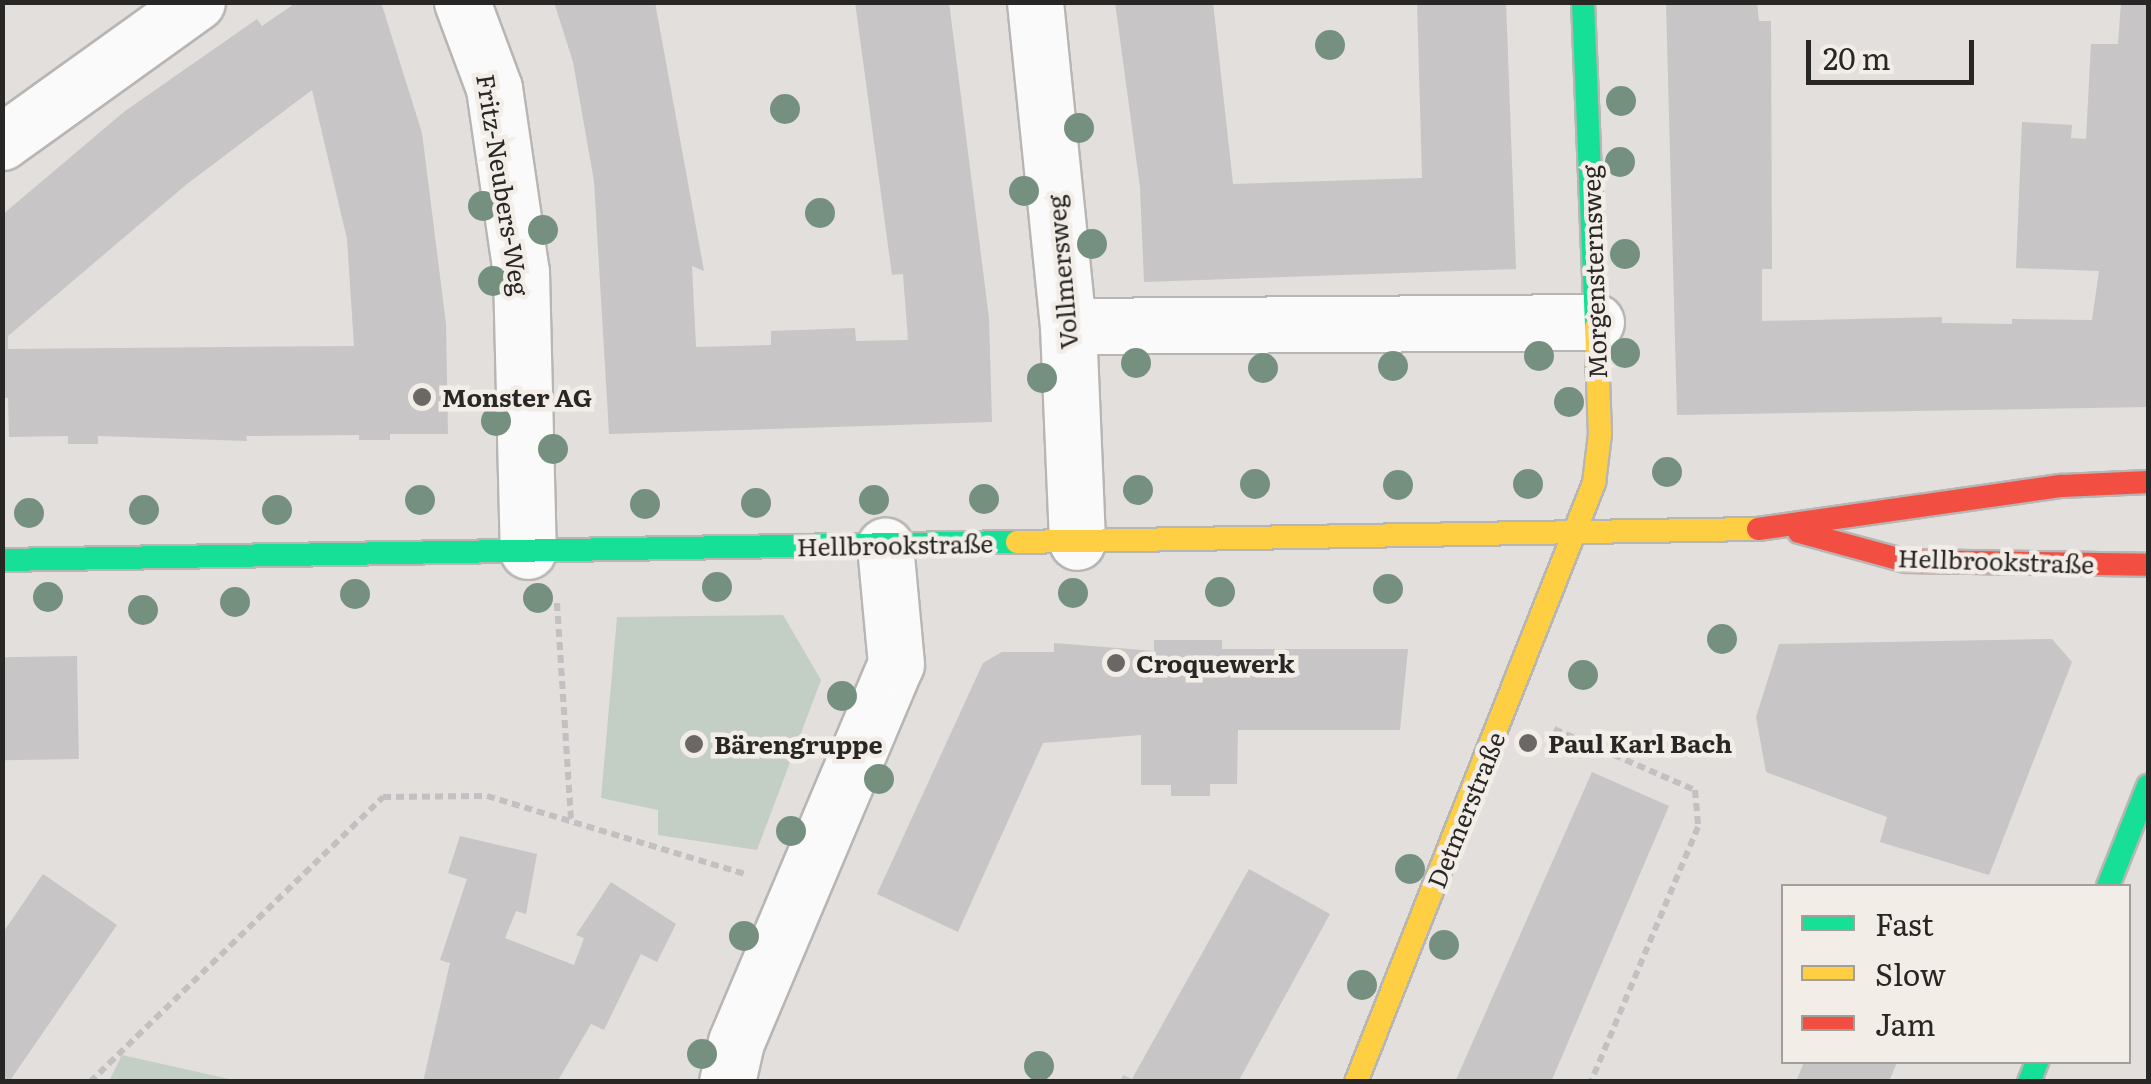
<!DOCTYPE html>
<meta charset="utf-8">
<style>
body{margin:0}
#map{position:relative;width:2151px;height:1084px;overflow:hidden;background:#e2dfdd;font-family:Literata,serif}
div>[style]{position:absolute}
.green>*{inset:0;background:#c3cec5}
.building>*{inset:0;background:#c7c5c5;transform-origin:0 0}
.path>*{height:6px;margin-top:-3px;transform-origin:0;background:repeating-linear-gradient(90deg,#c2c0c0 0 8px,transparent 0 13px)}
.roads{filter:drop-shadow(2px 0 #b8b6b4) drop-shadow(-2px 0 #b8b6b4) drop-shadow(0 2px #b8b6b4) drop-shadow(0 -2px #b8b6b4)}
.street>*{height:55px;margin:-27.5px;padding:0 27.5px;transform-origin:27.5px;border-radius:27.5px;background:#fbfafa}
.fast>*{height:22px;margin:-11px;padding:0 11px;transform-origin:11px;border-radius:11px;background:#16e098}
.slow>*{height:22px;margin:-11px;padding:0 11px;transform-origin:11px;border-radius:11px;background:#ffcf43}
.jam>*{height:22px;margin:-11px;padding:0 11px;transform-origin:11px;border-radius:11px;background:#f24e42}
.trees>*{width:30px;height:30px;margin:-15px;border-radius:50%;background:#769080}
.dots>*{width:28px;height:28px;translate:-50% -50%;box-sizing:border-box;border:5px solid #f3ede7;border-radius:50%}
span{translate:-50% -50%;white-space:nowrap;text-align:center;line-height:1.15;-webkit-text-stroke:9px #f3ede7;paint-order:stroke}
.street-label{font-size:25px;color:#292725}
.poi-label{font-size:25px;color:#292725;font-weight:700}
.left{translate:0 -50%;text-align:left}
.frame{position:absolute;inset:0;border:5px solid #292725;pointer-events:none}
.legend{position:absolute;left:1781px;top:884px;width:350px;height:180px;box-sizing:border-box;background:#f3ede7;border:2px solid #a29e99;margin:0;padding:12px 18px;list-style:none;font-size:30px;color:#292725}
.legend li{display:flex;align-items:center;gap:20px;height:50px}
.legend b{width:50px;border:2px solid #a29e99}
.scale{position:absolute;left:1806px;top:40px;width:168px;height:45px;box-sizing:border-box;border:5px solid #292725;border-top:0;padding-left:12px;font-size:30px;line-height:35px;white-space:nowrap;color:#292725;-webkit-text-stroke:8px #f3ede7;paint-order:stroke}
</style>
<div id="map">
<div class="green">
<div style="clip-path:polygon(783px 615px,821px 680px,757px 850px,658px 835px,658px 810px,601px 798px,617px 617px)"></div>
<div style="clip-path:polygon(122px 1055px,238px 1081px,109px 1081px)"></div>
</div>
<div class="building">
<div style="clip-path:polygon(evenodd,297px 2px,381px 2px,422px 133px,446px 324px,448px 434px,390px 434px,390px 440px,359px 440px,359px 435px,246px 436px,247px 441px,98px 436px,98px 444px,68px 444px,68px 436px,9px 437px,8px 398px,2px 398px,2px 215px,125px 111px,257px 19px,262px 26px,297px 2px,312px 90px,347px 239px,354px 346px,8px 349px,8px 336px,187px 184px,312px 90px)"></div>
<div style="clip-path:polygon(554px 2px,655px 2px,704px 271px,692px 266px,696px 347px,771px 345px,771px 331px,855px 328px,856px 341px,908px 340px,903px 274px,892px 275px,855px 2px,949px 2px,989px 318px,992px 422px,609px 434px,594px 181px,573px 62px)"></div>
<div style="clip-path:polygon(1115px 2px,1213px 2px,1233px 184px,1422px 178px,1417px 2px,1506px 2px,1516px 269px,1144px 282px,1140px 187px)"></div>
<div style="clip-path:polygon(1666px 2px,1757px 2px,1759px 21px,1771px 21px,1772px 269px,1762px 269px,1762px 321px,1942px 317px,1942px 323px,2012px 324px,2012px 319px,2092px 320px,2099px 271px,2016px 268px,2022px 122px,2072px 125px,2071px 138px,2086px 139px,2091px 44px,2118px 44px,2121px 2px,2148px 2px,2148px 407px,1677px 415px)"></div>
<div style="clip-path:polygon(2052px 639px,2072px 662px,1989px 875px,1880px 842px,1887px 817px,1766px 772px,1756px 717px,1779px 644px)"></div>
<div style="clip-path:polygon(1154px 640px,1222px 640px,1222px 649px,1408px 649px,1400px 730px,1238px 730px,1237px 784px,1210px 784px,1210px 796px,1171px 796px,1171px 785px,1141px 785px,1141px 735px,1043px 743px,958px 932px,877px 894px,983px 663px,1002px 652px,1054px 652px,1054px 643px,1154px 651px)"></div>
<div style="left:77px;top:656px;width:103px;height:75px;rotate:89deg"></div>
<div style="clip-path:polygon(1592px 772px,1669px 806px,1551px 1082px,1455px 1082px)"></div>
<div style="clip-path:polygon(460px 836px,537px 854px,526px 914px,516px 911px,505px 938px,574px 965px,584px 938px,576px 935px,611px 882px,676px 924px,657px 962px,641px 954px,604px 1030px,591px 1024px,557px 1082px,423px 1082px,450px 963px,440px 960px,467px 879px,448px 873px)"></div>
<div style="clip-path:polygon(1249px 869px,1330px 914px,1238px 1082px,1120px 1082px,1123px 1075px,1132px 1079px)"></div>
<div style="clip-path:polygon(43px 874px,117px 925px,9px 1082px,2px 1082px,2px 934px)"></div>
<div style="clip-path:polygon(1804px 1062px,1897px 1062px,1889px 1082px,1796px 1082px)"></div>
</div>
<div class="path">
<div style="left:557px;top:603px;width:218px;rotate:86.3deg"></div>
<div style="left:1554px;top:729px;width:154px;rotate:23.4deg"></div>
<div style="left:1695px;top:790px;width:37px;rotate:85deg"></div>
<div style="left:1698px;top:827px;width:277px;rotate:112.8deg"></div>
<div style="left:90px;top:1082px;width:409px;rotate:-44.2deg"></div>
<div style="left:383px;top:797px;width:104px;rotate:-0.6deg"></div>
<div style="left:487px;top:796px;width:270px;rotate:16.8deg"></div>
</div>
<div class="roads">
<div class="street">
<div style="left:462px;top:2px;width:92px;rotate:69.6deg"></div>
<div style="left:494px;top:88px;width:186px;rotate:81.7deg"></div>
<div style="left:521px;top:272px;width:279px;rotate:88.6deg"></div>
<div style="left:1035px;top:2px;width:326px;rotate:84.2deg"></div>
<div style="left:1068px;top:326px;width:216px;rotate:87.6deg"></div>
<div style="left:2px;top:142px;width:240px;rotate:-35.7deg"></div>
<div style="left:1068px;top:326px;width:528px;rotate:-0.43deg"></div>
<div style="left:727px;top:1082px;width:41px;rotate:-77.3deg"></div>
<div style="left:736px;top:1042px;width:410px;rotate:-67.1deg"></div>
<div style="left:896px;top:664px;width:119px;rotate:-95.3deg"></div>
</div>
<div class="fast">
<div style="left:1583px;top:2px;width:325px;rotate:87.7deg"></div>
<div style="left:2px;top:560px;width:1015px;rotate:-1.02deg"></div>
<div style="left:2108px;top:886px;width:108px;rotate:-68.2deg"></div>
<div style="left:2029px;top:1082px;width:22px;rotate:-68deg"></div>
</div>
<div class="slow">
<div style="left:1017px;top:542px;width:741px;rotate:-1.01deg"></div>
<div style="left:1356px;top:1082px;width:645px;rotate:-68.33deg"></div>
<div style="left:1594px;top:483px;width:49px;rotate:-83deg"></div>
<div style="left:1600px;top:434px;width:107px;rotate:-92.1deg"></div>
</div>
<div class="jam">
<div style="left:1758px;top:529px;width:307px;rotate:-8.1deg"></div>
<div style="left:2062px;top:486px;width:86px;rotate:-2.7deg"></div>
<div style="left:1799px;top:532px;width:111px;rotate:15.2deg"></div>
<div style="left:1906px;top:561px;width:242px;rotate:0.9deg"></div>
</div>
</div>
<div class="trees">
<div style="left:1330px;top:45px"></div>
<div style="left:1621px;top:101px"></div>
<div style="left:785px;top:109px"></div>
<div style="left:1079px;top:128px"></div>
<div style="left:1620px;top:162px"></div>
<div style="left:1024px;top:191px"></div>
<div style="left:483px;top:206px"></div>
<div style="left:820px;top:213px"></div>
<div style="left:543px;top:230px"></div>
<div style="left:1092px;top:244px"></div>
<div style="left:1625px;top:254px"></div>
<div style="left:493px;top:281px"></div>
<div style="left:1625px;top:353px"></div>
<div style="left:1539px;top:356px"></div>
<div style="left:1136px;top:363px"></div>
<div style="left:1393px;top:366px"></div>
<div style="left:1263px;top:368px"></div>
<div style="left:1042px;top:378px"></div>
<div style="left:1569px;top:402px"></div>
<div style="left:496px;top:421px"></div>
<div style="left:553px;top:449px"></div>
<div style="left:1667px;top:472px"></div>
<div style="left:1255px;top:484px"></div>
<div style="left:1528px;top:484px"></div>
<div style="left:1398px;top:485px"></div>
<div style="left:1138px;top:490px"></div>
<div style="left:984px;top:499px"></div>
<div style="left:420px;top:500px"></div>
<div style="left:874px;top:500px"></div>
<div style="left:756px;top:503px"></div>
<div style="left:645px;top:504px"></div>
<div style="left:144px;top:510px"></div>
<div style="left:277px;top:510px"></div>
<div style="left:29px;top:513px"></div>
<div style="left:717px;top:587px"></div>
<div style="left:1388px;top:589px"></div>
<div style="left:1220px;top:592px"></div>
<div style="left:1073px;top:593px"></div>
<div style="left:355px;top:594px"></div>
<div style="left:48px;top:597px"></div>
<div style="left:538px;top:598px"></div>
<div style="left:235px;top:602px"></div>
<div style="left:143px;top:610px"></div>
<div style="left:1722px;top:639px"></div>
<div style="left:1583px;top:675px"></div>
<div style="left:842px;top:696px"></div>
<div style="left:879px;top:779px"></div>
<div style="left:791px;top:831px"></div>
<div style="left:1410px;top:869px"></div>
<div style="left:744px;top:936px"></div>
<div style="left:1444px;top:945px"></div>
<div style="left:1362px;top:985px"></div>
<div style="left:702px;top:1054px"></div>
<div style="left:1039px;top:1066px"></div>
</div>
<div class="dots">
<div style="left:422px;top:397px;background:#6a6765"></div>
<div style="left:1116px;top:663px;background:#6a6765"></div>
<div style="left:1528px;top:743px;background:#6a6765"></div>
<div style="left:694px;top:744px;background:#6a6765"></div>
</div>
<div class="street-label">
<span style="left:503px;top:185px;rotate:81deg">Fritz-Neubers-Weg</span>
<span style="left:1062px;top:272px;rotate:-95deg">Vollmersweg</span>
<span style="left:1594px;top:272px;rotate:-92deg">Morgensternsweg</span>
<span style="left:895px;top:545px;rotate:-1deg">Hellbrookstraße</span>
<span style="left:1996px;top:561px;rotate:2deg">Hellbrookstraße</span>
<span style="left:1466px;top:810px;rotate:-68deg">Detmerstraße</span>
</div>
<div class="poi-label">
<span class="left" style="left:442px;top:397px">Monster AG</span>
<span class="left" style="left:1136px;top:663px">Croquewerk</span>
<span class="left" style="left:1548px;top:743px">Paul Karl Bach</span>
<span class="left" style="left:714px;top:744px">Bärengruppe</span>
</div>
<div class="frame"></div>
<ul class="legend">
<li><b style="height:12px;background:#16e098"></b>Fast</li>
<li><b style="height:12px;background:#ffcf43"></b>Slow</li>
<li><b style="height:12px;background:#f24e42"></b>Jam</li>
</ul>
<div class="scale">20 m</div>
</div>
